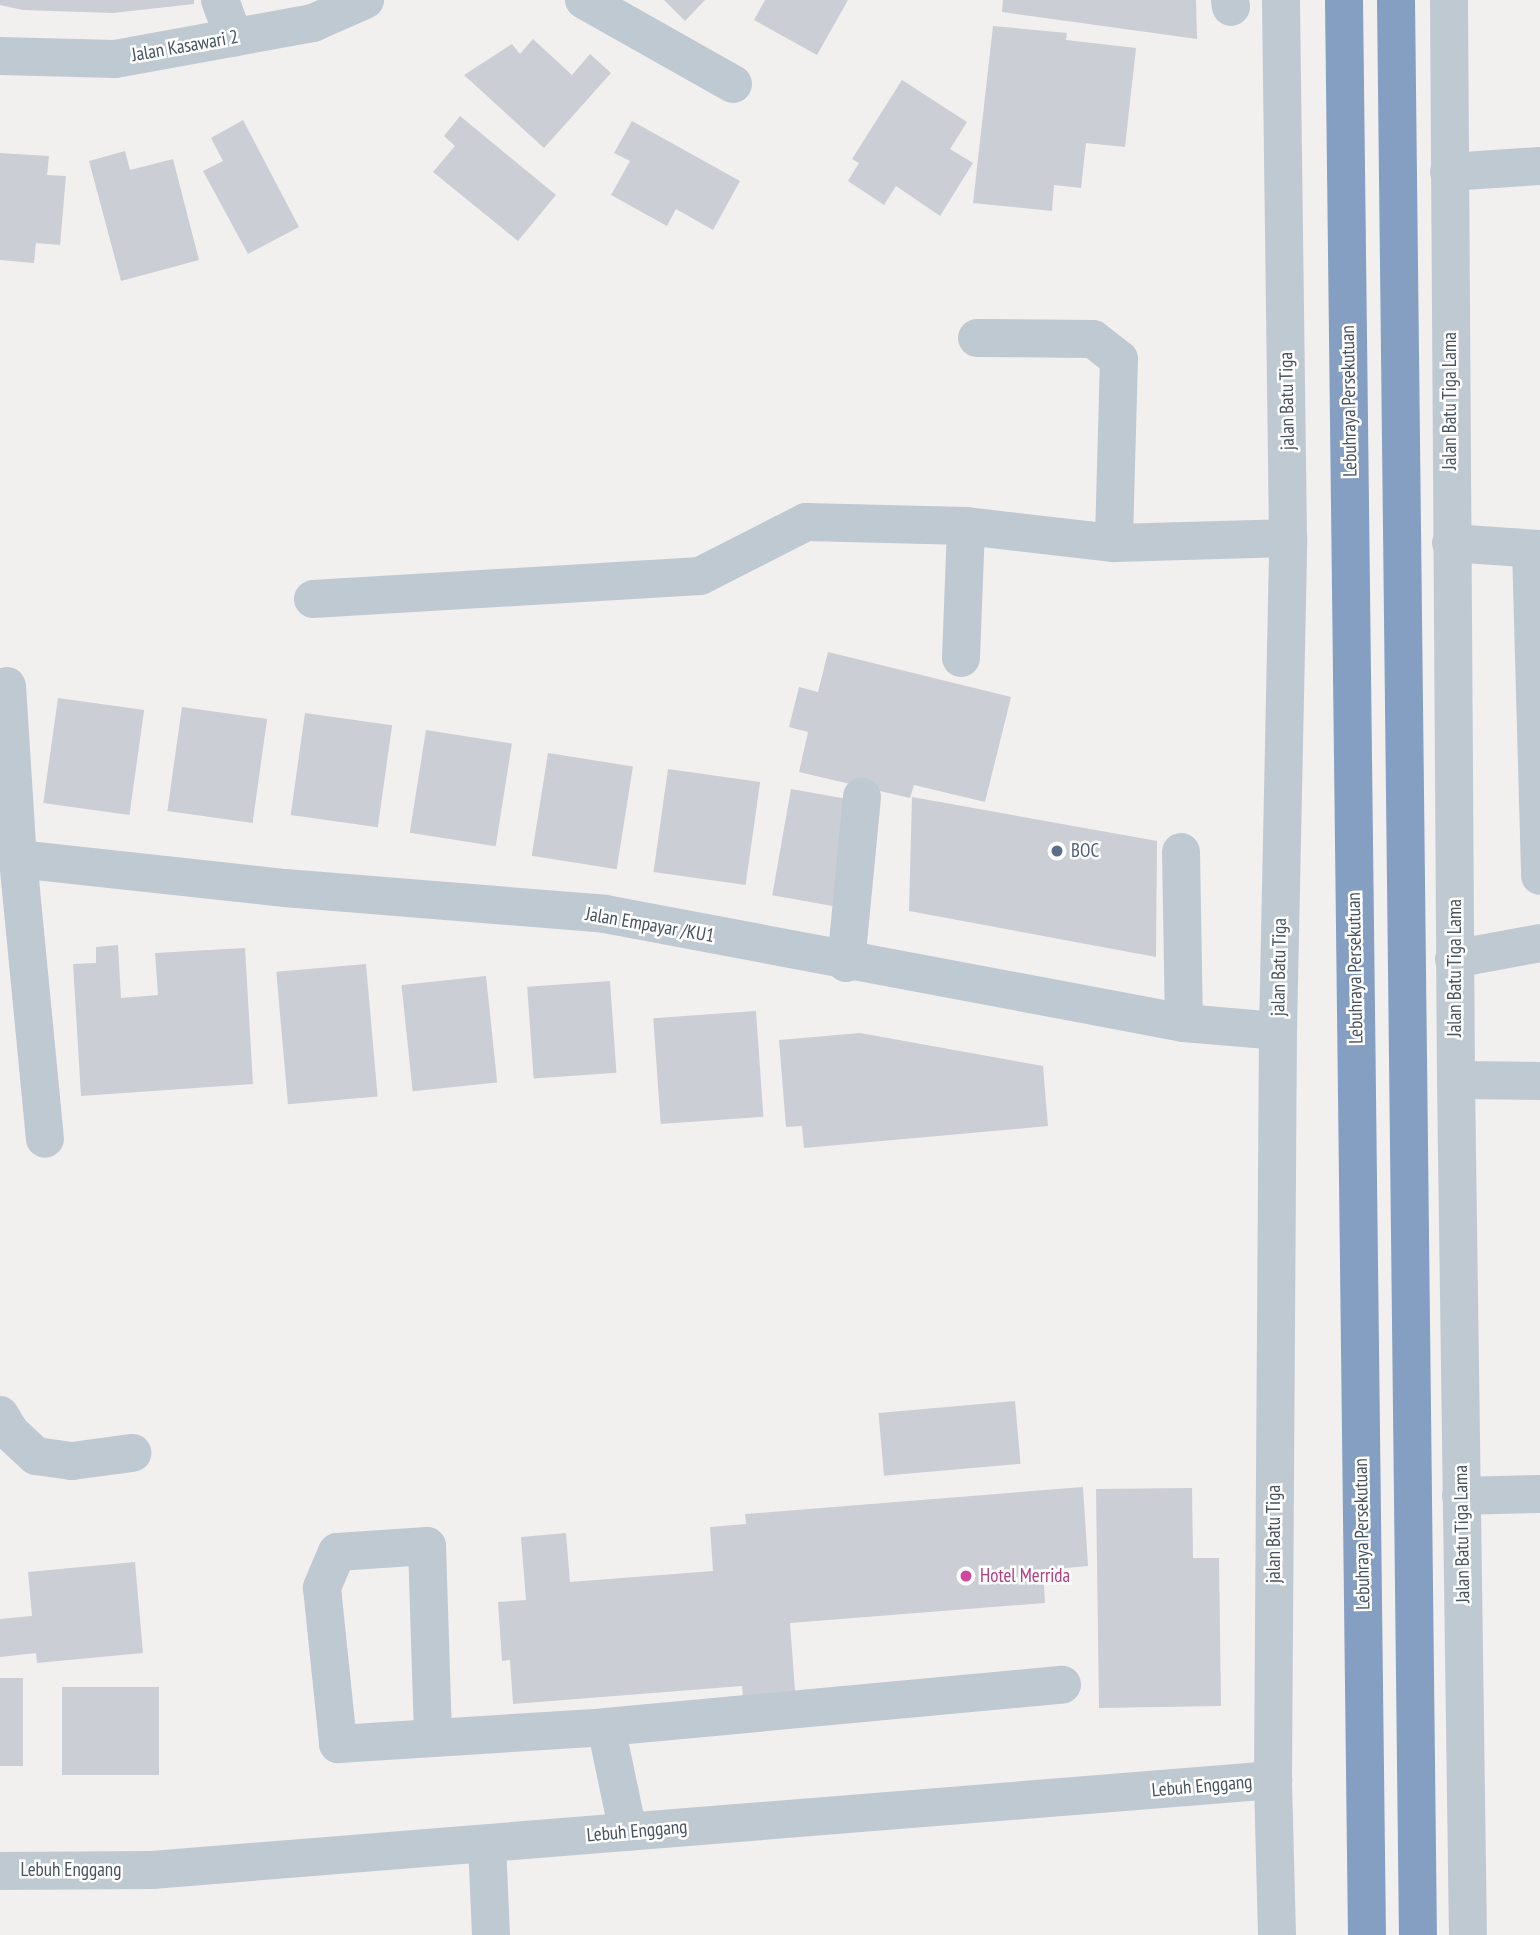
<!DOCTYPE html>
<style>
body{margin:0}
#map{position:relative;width:1540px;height:1935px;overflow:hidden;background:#f2efef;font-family:"PT Sans Narrow",sans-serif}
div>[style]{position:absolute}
.building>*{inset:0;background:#cbced4;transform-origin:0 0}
.minor>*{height:38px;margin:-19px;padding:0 19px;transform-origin:19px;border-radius:19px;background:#bfc9d2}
.highway>*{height:38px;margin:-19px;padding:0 19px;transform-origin:19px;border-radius:19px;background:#849fc1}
.dots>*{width:19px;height:19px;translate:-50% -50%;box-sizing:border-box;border:4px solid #fff;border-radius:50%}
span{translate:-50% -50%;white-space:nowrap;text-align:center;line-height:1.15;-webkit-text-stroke:5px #fff;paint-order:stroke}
.street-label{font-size:19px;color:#46525e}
.service-label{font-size:19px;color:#4e5e75}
.left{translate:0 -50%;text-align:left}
.hotel-label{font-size:19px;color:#b23c85}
</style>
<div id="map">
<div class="building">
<div style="clip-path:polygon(0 0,194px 0,194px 4px,113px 13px,23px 10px,0 5px)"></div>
<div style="clip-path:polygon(664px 0,705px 0,685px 21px)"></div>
<div style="clip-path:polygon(765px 0,848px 0,817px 55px,754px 20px)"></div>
<div style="clip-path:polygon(1003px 0,1196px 0,1197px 39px,1002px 12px)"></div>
<div style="clip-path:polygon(993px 26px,1067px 33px,1066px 40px,1136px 48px,1125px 147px,1086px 143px,1081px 188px,1054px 185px,1052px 211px,973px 203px)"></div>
<div style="clip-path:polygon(533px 39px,572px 75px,590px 54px,611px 73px,544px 148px,464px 75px,512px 44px,520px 54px)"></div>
<div style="clip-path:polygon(902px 80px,967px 122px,950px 149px,973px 163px,940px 216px,896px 186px,884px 205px,848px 181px,859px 163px,852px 159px)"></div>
<div style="clip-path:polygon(460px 116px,556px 195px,518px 241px,433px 172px,455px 146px,444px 136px)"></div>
<div style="clip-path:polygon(243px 120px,299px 227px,248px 254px,203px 171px,223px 161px,211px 138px)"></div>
<div style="clip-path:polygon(632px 121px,740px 181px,713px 230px,676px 209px,667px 226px,611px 195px,630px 161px,614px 153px)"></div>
<div style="clip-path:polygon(125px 151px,130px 170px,173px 159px,199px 260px,121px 281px,89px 161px)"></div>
<div style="clip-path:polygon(0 153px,49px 156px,47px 175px,66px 176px,60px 245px,36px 243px,34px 263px,0 260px)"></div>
<div style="clip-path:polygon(828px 652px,1011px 697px,985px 802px,914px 785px,910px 798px,799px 772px,808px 732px,789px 727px,799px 687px,818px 692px)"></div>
<div style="left:58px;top:698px;width:87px;height:106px;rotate:8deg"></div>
<div style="left:182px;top:707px;width:86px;height:105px;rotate:8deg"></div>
<div style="left:305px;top:713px;width:88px;height:103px;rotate:8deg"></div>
<div style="left:426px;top:730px;width:87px;height:104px;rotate:9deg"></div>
<div style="left:548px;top:753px;width:86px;height:104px;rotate:9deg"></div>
<div style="left:668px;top:769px;width:93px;height:104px;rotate:8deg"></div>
<div style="left:791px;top:789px;width:90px;height:108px;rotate:10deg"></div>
<div style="clip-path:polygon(912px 797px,1157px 841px,1156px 957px,909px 911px)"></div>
<div style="clip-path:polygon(118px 945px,121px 998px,158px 995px,155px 953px,245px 948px,253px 1084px,81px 1096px,73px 964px,96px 963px,96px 947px)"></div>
<div style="left:366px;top:964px;width:133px;height:90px;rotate:85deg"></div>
<div style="left:486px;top:976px;width:107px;height:85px;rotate:84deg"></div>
<div style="left:610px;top:981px;width:92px;height:83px;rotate:86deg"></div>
<div style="left:756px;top:1011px;width:106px;height:103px;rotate:86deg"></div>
<div style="clip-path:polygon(860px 1033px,1043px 1066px,1048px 1126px,804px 1148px,802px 1126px,786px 1127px,779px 1040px)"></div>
<div style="left:1015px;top:1401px;width:63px;height:137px;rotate:85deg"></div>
<div style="clip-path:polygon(1083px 1487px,1088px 1566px,1043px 1570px,1045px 1603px,790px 1623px,795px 1691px,743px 1696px,742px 1686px,513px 1704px,510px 1660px,502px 1661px,498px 1602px,526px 1600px,521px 1537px,566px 1533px,570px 1582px,713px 1571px,710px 1527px,746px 1524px,745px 1514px)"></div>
<div style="clip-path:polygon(1192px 1488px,1193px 1558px,1219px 1558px,1221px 1706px,1099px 1708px,1096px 1489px)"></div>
<div style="clip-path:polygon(135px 1562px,143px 1653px,37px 1663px,36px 1653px,0 1657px,0 1619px,32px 1616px,28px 1572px)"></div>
<div style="left:0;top:1678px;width:23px;height:88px"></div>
<div style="left:62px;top:1687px;width:97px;height:88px"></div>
</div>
<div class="minor">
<div style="left:220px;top:0;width:40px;rotate:69.8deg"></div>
<div style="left:584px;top:0;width:171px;rotate:29.4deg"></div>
<div style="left:1230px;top:0;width:7px;rotate:82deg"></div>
<div style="left:1449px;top:0;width:1080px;rotate:89.63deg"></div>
<div style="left:1456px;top:1080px;width:855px;rotate:89.2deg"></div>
<div style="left:0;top:56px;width:115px;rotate:1.5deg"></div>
<div style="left:115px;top:59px;width:201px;rotate:-10.3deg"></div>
<div style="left:313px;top:23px;width:57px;rotate:-23.9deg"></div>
<div style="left:1449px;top:172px;width:91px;rotate:-3.8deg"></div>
<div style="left:977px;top:338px;width:116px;rotate:0.5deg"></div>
<div style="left:1093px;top:339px;width:33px;rotate:38deg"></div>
<div style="left:1119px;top:359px;width:184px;rotate:91.6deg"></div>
<div style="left:1451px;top:543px;width:89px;rotate:3.9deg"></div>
<div style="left:1531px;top:549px;width:327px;rotate:88.4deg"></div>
<div style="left:313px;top:599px;width:388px;rotate:-3.4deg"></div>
<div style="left:700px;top:576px;width:119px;rotate:-27deg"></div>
<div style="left:806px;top:522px;width:160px;rotate:1.4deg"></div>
<div style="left:966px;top:526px;width:149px;rotate:6.6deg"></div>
<div style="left:1114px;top:543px;width:174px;rotate:-1.6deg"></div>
<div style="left:961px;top:658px;width:132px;rotate:-87.8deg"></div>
<div style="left:7px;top:686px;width:173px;rotate:86.4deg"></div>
<div style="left:18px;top:859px;width:281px;rotate:84.5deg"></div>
<div style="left:1181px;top:852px;width:171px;rotate:89deg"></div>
<div style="left:18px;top:859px;width:269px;rotate:6.2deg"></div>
<div style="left:285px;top:888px;width:321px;rotate:4.6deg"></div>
<div style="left:605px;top:914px;width:589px;rotate:10.66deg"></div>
<div style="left:1184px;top:1023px;width:94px;rotate:4.9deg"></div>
<div style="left:1454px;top:959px;width:87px;rotate:-10.5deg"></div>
<div style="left:846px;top:963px;width:167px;rotate:-84.5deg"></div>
<div style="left:1456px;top:1080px;width:84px;rotate:0.7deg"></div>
<div style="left:0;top:1415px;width:21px;rotate:59deg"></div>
<div style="left:11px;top:1433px;width:34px;rotate:43deg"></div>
<div style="left:36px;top:1456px;width:36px;rotate:8deg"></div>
<div style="left:72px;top:1461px;width:61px;rotate:-7.6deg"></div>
<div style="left:1461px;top:1496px;width:79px;rotate:-1.5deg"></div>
<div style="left:433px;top:1736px;width:190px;rotate:-91.8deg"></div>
<div style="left:427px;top:1546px;width:90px;rotate:176.2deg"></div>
<div style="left:337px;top:1552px;width:39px;rotate:113deg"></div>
<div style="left:322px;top:1588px;width:157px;rotate:84.1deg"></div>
<div style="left:338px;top:1744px;width:269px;rotate:-3.6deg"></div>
<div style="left:628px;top:1832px;width:107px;rotate:-101.8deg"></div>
<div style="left:606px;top:1727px;width:458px;rotate:-5.3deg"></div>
<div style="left:487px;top:1844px;width:91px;rotate:87.5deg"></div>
<div style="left:0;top:1871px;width:152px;rotate:-0.4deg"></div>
<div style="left:152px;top:1870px;width:1125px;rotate:-4.59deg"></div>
<div style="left:1277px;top:1935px;width:155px;rotate:-91.5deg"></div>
<div style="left:1273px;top:1780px;width:749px;rotate:-89.62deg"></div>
<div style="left:1278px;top:1031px;width:493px;rotate:-88.8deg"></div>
<div style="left:1288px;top:538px;width:538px;rotate:-90.75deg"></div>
</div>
<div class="highway">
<div style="left:1344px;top:0;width:1935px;rotate:89.32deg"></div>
<div style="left:1396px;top:0;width:1935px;rotate:89.35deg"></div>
</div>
<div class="dots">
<div style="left:1057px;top:851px;background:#5c6f8a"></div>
<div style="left:966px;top:1576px;background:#d1479c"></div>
</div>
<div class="street-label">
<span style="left:185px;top:46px;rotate:-10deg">Jalan Kasawari 2</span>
<span style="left:1287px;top:401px;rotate:-91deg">jalan Batu Tiga</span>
<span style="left:1349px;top:401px;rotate:-91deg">Lebuhraya Persekutuan</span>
<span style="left:1450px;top:401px;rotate:-90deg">Jalan Batu Tiga Lama</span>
<span style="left:650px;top:925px;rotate:10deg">Jalan Empayar /KU1</span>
<span style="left:1279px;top:967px;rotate:-89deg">jalan Batu Tiga</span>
<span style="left:1355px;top:968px;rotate:-91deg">Lebuhraya Persekutuan</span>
<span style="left:1455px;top:968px;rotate:-90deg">Jalan Batu Tiga Lama</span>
<span style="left:1274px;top:1534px;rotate:-90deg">jalan Batu Tiga</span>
<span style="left:1362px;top:1534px;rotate:-91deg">Lebuhraya Persekutuan</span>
<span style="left:1462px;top:1534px;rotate:-91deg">Jalan Batu Tiga Lama</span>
<span style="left:1202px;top:1786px;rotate:-5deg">Lebuh Enggang</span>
<span style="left:637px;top:1831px;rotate:-5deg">Lebuh Enggang</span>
<span style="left:71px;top:1870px">Lebuh Enggang</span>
</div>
<div class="service-label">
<span class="left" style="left:1071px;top:851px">BOC</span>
</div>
<div class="hotel-label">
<span class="left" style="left:980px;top:1576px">Hotel Merrida</span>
</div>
</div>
